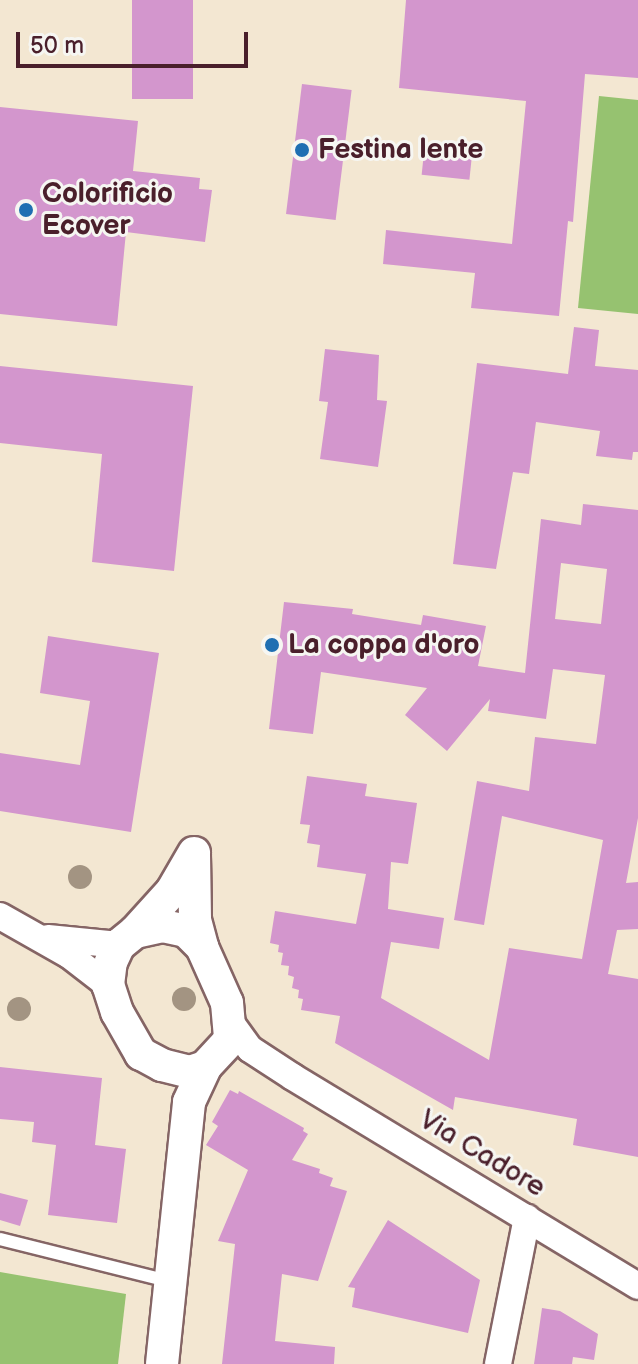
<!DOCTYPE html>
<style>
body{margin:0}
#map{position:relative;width:638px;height:1364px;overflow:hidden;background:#f3e7d2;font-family:"Balsamiq Sans",sans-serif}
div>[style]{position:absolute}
.green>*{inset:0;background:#96c270}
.building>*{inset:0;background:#d396cd;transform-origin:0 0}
.roads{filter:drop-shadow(2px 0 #856565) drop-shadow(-2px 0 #856565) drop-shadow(0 2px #856565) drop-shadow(0 -2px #856565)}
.service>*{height:12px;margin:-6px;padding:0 6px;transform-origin:6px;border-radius:6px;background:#fff}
.minor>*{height:26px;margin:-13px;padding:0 13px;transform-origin:13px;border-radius:13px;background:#fff}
.tertiary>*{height:32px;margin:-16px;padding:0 16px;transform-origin:16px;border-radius:16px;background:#fff}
.trees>*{width:24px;height:24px;margin:-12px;border-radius:50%;background:#a39482}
.dots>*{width:22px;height:22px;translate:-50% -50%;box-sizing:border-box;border:4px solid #f6f6f2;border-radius:50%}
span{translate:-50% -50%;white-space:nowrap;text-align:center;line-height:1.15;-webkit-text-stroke:6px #f6f6f2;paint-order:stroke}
.poi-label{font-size:28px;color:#4a1f2b;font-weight:700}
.left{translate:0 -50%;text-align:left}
.street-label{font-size:28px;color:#4a1f2b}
.scale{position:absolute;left:16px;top:32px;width:232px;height:36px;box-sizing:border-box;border:4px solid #4a1f2b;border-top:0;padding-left:10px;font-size:24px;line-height:28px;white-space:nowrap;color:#4a1f2b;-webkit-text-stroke:6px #f6f6f2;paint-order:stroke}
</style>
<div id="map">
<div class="green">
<div style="clip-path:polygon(599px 96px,638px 100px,638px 314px,578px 308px)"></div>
<div style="clip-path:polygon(0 1272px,126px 1294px,118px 1364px,0 1364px)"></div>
</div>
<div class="building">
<div style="left:132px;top:0;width:61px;height:99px"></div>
<div style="clip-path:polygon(406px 0,638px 0,638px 78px,585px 74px,573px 222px,568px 221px,559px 316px,471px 308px,475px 273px,383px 264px,386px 230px,512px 244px,526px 101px,399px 88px)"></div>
<div style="left:302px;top:84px;width:50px;height:131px;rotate:7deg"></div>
<div style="clip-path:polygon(0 107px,138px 121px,133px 171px,200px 178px,199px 189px,212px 190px,205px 242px,126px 232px,117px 326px,0 314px)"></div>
<div style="left:425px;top:143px;width:48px;height:32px;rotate:6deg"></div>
<div style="clip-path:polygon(574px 327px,599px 330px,595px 366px,638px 370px,638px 452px,633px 452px,632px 460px,596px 456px,600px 431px,536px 422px,529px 474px,513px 472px,496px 569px,453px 564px,477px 363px,568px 374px)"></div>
<div style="clip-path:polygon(325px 349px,379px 355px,377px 400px,387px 401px,378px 467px,320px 459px,328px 402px,319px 401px)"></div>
<div style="clip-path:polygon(0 366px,193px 386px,174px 571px,92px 562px,102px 454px,0 443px)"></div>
<div style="clip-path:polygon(evenodd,583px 504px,638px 510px,638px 818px,626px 883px,638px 882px,638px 929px,617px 930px,608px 974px,638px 979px,638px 1157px,573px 1145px,577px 1119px,455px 1097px,453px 1110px,335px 1043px,340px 1016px,301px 1010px,303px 999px,298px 998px,299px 990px,292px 988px,294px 977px,288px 975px,289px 966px,281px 965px,283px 953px,278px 952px,279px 945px,270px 943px,275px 911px,356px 924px,366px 874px,317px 867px,320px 845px,307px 843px,310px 825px,300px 824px,307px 776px,367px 784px,365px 796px,417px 803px,408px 864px,391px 862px,388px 909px,444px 918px,439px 949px,391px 942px,381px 998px,489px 1060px,509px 948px,582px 959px,603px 840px,502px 816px,484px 925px,454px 920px,477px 781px,529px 791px,535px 737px,596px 744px,605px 675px,553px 669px,546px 719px,488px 711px,490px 699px,447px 751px,405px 715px,427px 688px,321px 672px,313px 734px,269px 729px,284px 602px,353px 609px,352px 614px,421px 625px,423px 615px,486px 626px,478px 666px,525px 673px,541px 519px,581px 525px,583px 504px,561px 563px,607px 569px,601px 624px,555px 619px,561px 563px)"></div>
<div style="clip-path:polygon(48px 636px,159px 653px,131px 832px,0 811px,0 753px,80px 765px,90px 701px,40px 693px)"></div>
<div style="clip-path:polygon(0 1067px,102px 1078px,95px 1145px,126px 1149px,117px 1223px,48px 1215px,56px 1145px,32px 1142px,34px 1122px,0 1119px)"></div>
<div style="clip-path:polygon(230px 1090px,238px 1094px,239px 1091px,304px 1128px,303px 1131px,308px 1134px,292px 1160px,320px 1169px,319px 1173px,333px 1178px,330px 1186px,347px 1191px,318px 1281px,282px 1274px,275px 1341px,335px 1347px,334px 1364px,222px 1364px,235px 1244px,218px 1241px,248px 1170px,206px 1145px,218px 1126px,212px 1122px)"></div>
<div style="clip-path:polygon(0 1193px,28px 1200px,20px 1226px,0 1220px)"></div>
<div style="clip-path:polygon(388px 1220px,480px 1280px,468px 1333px,352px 1307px,355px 1288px,348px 1287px)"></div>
<div style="clip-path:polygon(542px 1308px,560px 1311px,598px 1334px,594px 1360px,573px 1357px,572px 1364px,534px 1364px)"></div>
</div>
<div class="roads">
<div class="service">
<div style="left:0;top:1239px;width:173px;rotate:14deg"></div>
</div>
<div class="minor">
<div style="left:0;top:916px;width:79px;rotate:29.5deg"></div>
<div style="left:69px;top:955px;width:49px;rotate:37.6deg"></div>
<div style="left:48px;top:938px;width:71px;rotate:5.6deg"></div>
<div style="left:231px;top:1023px;width:32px;rotate:54deg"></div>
<div style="left:250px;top:1049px;width:51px;rotate:33.1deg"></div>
<div style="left:293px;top:1077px;width:403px;rotate:31.2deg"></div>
<div style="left:498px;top:1364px;width:149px;rotate:-78.8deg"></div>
</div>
<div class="tertiary">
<div style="left:194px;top:855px;width:65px;rotate:89.1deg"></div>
<div style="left:195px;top:920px;width:28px;rotate:75deg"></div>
<div style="left:163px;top:926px;width:24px;rotate:12deg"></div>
<div style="left:186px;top:931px;width:23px;rotate:45deg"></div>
<div style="left:202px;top:947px;width:61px;rotate:65.9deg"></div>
<div style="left:227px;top:1003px;width:37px;rotate:85deg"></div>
<div style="left:230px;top:1040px;width:37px;rotate:133deg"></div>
<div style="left:205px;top:1067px;width:16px;rotate:162deg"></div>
<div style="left:190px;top:1072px;width:29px;rotate:-166deg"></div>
<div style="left:162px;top:1065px;width:24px;rotate:-152deg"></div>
<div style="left:141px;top:1054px;width:48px;rotate:-119.7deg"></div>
<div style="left:117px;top:1012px;width:28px;rotate:-108deg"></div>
<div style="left:108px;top:985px;width:23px;rotate:-83deg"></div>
<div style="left:111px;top:962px;width:19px;rotate:-65deg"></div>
<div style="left:119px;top:945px;width:21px;rotate:-39deg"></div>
<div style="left:135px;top:932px;width:29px;rotate:-12deg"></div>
<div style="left:135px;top:932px;width:55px;rotate:-47.9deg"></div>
<div style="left:172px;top:891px;width:44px;rotate:-59.9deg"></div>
<div style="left:162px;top:1364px;width:263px;rotate:-84.1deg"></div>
<div style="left:189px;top:1102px;width:38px;rotate:-65deg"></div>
</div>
</div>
<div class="trees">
<div style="left:80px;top:877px"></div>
<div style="left:184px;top:999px"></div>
<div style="left:19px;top:1009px"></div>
</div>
<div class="dots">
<div style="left:302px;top:150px;background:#1f6fb2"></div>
<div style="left:26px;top:210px;background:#1f6fb2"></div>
<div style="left:272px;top:645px;background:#1f6fb2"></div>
</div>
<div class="poi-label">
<span class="left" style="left:318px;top:150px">Festina lente</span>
<span class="left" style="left:42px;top:210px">Colorificio<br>Ecover</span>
<span class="left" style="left:288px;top:645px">La coppa d'oro</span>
</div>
<div class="street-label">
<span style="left:482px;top:1154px;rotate:31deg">Via Cadore</span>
</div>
<div class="scale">50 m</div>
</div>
